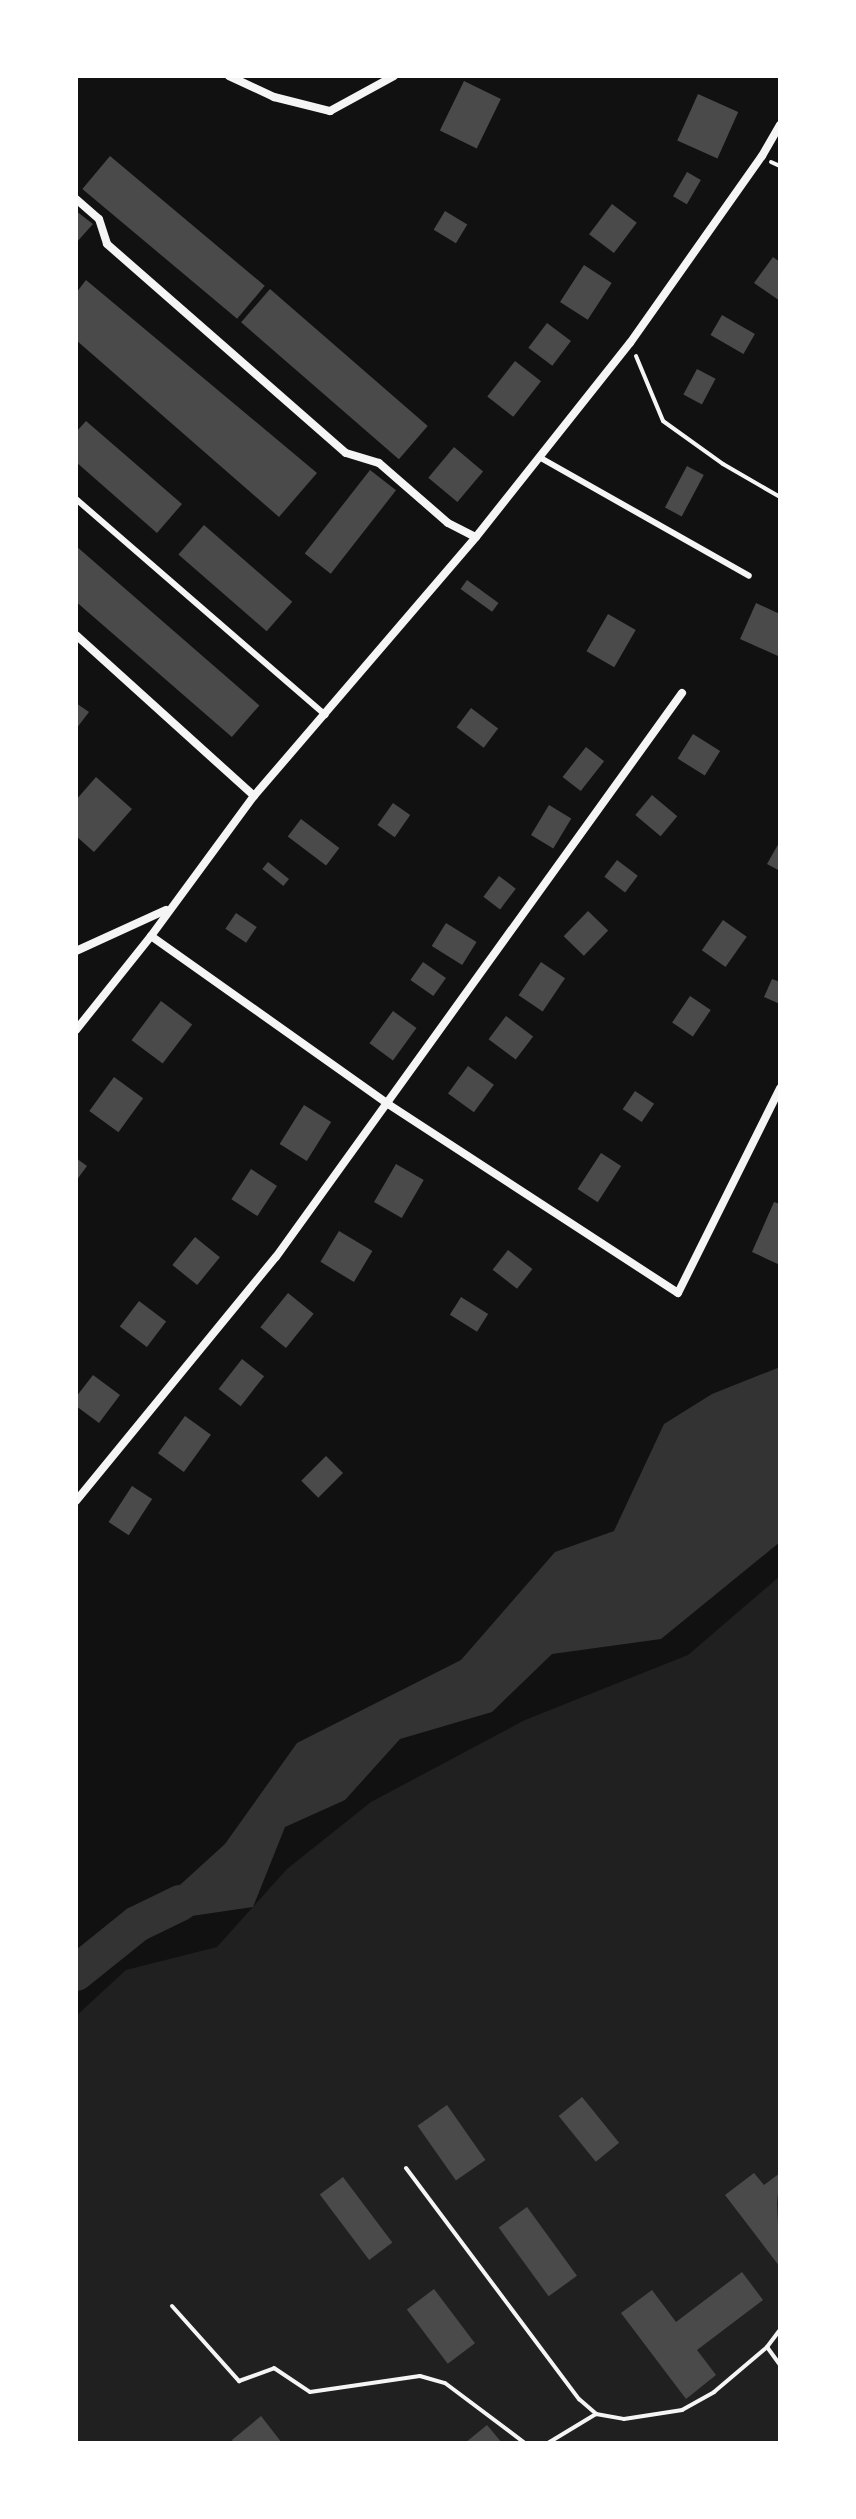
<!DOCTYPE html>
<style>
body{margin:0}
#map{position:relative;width:856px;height:2519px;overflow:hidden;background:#111;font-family:Montserrat,sans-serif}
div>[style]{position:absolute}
.green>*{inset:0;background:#202020}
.water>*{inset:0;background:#333}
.river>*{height:36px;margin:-18px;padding:0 18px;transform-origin:18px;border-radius:18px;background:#333}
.building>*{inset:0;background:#4a4a4a;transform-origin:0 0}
.path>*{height:4px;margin:-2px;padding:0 2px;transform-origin:2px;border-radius:2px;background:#f5f5f5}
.service>*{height:6px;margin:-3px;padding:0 3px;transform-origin:3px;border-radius:3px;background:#f5f5f5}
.minor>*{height:8px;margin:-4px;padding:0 4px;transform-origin:4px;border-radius:4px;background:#f5f5f5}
span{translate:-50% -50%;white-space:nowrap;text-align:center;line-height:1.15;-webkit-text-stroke:6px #fff;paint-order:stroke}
.frame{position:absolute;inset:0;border:78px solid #fff;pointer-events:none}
</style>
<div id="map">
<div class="green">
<div style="clip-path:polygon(780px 1576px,780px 2443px,76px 2443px,76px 2016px,126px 1970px,217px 1947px,287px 1869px,371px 1802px,525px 1720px,688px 1655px)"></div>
</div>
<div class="water">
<div style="clip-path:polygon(780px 1367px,780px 1542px,661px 1639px,552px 1654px,492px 1712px,400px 1739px,345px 1800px,285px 1827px,253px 1907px,137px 1924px,225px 1844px,297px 1743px,461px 1660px,555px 1552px,614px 1531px,664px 1424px,712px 1394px)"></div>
</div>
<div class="river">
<div style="left:76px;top:1973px;width:78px;rotate:-38.8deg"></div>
<div style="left:137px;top:1924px;width:48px;rotate:-26deg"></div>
</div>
<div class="building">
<div style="left:464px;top:81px;width:41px;height:55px;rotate:26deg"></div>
<div style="left:698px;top:94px;width:44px;height:51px;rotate:24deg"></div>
<div style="left:110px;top:156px;width:202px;height:43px;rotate:40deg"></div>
<div style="left:687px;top:172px;width:16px;height:28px;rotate:30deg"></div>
<div style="left:612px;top:204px;width:31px;height:38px;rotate:37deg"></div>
<div style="clip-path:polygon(76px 211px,93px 224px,76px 243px)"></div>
<div style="left:445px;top:211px;width:26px;height:22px;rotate:31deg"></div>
<div style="clip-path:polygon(773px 257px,780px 262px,780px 301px,754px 283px)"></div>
<div style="left:584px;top:265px;width:33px;height:44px;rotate:33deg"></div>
<div style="clip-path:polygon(86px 280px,317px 473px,279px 517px,76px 340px,76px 293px)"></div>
<div style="left:270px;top:289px;width:209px;height:44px;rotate:41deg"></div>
<div style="left:722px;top:315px;width:38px;height:23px;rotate:30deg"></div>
<div style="left:547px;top:323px;width:30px;height:31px;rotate:37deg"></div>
<div style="left:515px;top:361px;width:33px;height:45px;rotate:38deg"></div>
<div style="left:697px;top:369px;width:21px;height:29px;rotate:28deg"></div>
<div style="clip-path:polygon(86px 421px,182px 504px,157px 533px,76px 462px,76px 432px)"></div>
<div style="left:454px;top:447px;width:38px;height:40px;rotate:40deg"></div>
<div style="left:687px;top:466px;width:19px;height:47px;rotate:28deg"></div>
<div style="left:370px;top:470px;width:33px;height:106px;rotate:38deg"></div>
<div style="left:204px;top:525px;width:117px;height:39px;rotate:41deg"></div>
<div style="left:76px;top:546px;width:243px;height:42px;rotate:41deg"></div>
<div style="left:467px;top:580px;width:39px;height:11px;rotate:36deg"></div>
<div style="clip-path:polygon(756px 603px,780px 614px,778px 656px,740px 639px)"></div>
<div style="left:608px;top:614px;width:32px;height:43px;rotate:30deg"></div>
<div style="clip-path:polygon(76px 703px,89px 712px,76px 729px)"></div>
<div style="left:471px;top:708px;width:34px;height:24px;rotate:37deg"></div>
<div style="left:693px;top:734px;width:32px;height:29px;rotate:32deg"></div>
<div style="left:586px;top:747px;width:23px;height:38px;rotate:38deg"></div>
<div style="clip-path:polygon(96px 777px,132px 809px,94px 852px,76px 836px,76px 800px)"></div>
<div style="left:652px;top:795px;width:33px;height:26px;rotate:40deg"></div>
<div style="left:393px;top:803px;width:21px;height:27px;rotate:35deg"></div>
<div style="left:549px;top:805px;width:26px;height:35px;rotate:31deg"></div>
<div style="left:301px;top:819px;width:48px;height:22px;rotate:37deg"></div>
<div style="clip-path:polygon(780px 841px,780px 871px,767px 864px)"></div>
<div style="left:617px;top:860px;width:26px;height:21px;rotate:37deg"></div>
<div style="left:268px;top:862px;width:27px;height:9px;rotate:39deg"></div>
<div style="left:499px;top:876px;width:21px;height:26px;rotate:37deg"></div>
<div style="left:588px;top:911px;width:28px;height:35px;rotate:44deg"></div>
<div style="left:236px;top:913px;width:25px;height:19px;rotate:34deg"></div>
<div style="left:723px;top:920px;width:29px;height:37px;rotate:35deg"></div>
<div style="left:446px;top:923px;width:36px;height:27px;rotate:32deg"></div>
<div style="left:423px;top:962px;width:28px;height:22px;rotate:35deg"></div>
<div style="left:541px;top:962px;width:29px;height:40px;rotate:34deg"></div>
<div style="clip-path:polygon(772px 979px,780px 982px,780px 1004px,764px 997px)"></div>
<div style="left:690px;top:996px;width:25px;height:32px;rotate:34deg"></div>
<div style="left:161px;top:1001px;width:39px;height:49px;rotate:37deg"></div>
<div style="left:393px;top:1011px;width:29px;height:40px;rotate:36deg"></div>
<div style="left:506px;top:1016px;width:34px;height:29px;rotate:37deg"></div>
<div style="left:468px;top:1066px;width:32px;height:34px;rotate:36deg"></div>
<div style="left:114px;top:1077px;width:36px;height:42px;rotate:36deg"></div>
<div style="left:635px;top:1091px;width:23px;height:22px;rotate:34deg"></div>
<div style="left:304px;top:1105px;width:32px;height:46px;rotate:32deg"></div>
<div style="left:601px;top:1153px;width:24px;height:43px;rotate:33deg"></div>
<div style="clip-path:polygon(76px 1158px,87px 1166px,76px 1181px)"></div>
<div style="left:396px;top:1164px;width:32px;height:44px;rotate:30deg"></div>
<div style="left:251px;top:1169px;width:31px;height:36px;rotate:33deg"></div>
<div style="clip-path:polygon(774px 1202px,780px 1204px,780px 1265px,752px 1252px)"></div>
<div style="left:339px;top:1231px;width:39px;height:36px;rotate:31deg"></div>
<div style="left:195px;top:1237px;width:32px;height:36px;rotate:39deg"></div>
<div style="left:508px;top:1250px;width:31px;height:25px;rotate:38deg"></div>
<div style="left:288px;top:1293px;width:33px;height:44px;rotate:39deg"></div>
<div style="left:461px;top:1297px;width:32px;height:21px;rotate:32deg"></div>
<div style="left:139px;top:1301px;width:34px;height:32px;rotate:37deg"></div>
<div style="left:242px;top:1359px;width:28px;height:38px;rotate:38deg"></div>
<div style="clip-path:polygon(93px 1375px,120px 1395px,99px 1423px,76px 1406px,76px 1397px)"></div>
<div style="left:185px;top:1416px;width:32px;height:46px;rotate:36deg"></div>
<div style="left:326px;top:1456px;width:24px;height:35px;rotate:45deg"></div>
<div style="left:132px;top:1486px;width:24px;height:43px;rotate:33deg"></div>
<div style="left:582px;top:2097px;width:59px;height:30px;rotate:51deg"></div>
<div style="left:447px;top:2105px;width:67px;height:36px;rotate:55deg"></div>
<div style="clip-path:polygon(754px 2173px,764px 2185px,780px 2173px,777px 2203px,780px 2267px,725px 2195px)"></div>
<div style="left:343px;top:2177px;width:82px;height:29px;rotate:53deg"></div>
<div style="left:527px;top:2207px;width:85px;height:35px;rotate:54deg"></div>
<div style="clip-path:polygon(742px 2272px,763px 2300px,697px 2350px,716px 2375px,686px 2399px,621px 2313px,652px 2290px,676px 2322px)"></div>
<div style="left:434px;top:2289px;width:68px;height:34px;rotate:53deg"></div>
<div style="clip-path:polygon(261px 2416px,282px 2443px,234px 2443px,232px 2440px)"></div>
<div style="clip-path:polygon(487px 2425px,502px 2443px,465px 2443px)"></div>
</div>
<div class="path">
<div style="left:771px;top:162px;width:10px;rotate:24deg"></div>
<div style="left:636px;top:356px;width:70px;rotate:67.4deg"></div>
<div style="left:663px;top:421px;width:74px;rotate:35.6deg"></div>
<div style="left:723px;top:464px;width:66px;rotate:30.1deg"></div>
<div style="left:406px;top:2168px;width:289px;rotate:53.2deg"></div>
<div style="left:579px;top:2399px;width:23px;rotate:41deg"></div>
<div style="left:596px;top:2414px;width:28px;rotate:10deg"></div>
<div style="left:624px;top:2419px;width:59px;rotate:-8.8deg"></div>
<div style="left:682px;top:2410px;width:37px;rotate:-29deg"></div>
<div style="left:714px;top:2392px;width:70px;rotate:-40.3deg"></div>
<div style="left:767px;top:2347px;width:21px;rotate:-53deg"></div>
<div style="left:172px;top:2306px;width:101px;rotate:48.2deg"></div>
<div style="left:239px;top:2381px;width:37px;rotate:-20deg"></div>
<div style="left:274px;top:2368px;width:43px;rotate:33.7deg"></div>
<div style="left:310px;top:2392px;width:111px;rotate:-8.3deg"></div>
<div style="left:420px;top:2376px;width:26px;rotate:16deg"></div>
<div style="left:445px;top:2383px;width:100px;rotate:36.9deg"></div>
<div style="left:767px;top:2347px;width:22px;rotate:54deg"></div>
<div style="left:548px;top:2443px;width:56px;rotate:-31.1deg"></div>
</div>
<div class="service">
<div style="left:539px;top:457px;width:241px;rotate:29.5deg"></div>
<div style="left:76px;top:499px;width:330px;rotate:40.9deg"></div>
</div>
<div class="minor">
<div style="left:229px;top:76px;width:50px;rotate:25deg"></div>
<div style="left:274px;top:97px;width:58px;rotate:14deg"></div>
<div style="left:330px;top:111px;width:73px;rotate:-28.7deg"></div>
<div style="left:76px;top:199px;width:30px;rotate:41deg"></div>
<div style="left:99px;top:219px;width:26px;rotate:72deg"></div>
<div style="left:107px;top:244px;width:317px;rotate:41.2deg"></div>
<div style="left:346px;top:453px;width:34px;rotate:17deg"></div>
<div style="left:379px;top:463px;width:91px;rotate:41deg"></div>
<div style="left:448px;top:523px;width:31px;rotate:27deg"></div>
<div style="left:76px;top:635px;width:240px;rotate:42.1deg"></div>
<div style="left:151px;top:936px;width:291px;rotate:35.3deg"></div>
<div style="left:388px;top:1104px;width:346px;rotate:33.1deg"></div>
<div style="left:678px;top:1293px;width:229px;rotate:-63.5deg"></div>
<div style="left:76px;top:951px;width:99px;rotate:-24.5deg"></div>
<div style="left:76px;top:1030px;width:120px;rotate:-51.4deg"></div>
<div style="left:151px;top:936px;width:174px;rotate:-53.7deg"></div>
<div style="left:254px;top:796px;width:341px;rotate:-49.4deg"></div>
<div style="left:476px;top:537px;width:248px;rotate:-51.6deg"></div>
<div style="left:630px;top:343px;width:229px;rotate:-54.8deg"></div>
<div style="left:762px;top:156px;width:36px;rotate:-60deg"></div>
<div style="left:76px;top:1501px;width:315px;rotate:-50.7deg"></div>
<div style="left:276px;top:1257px;width:695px;rotate:-54.25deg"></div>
</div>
<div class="frame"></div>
</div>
